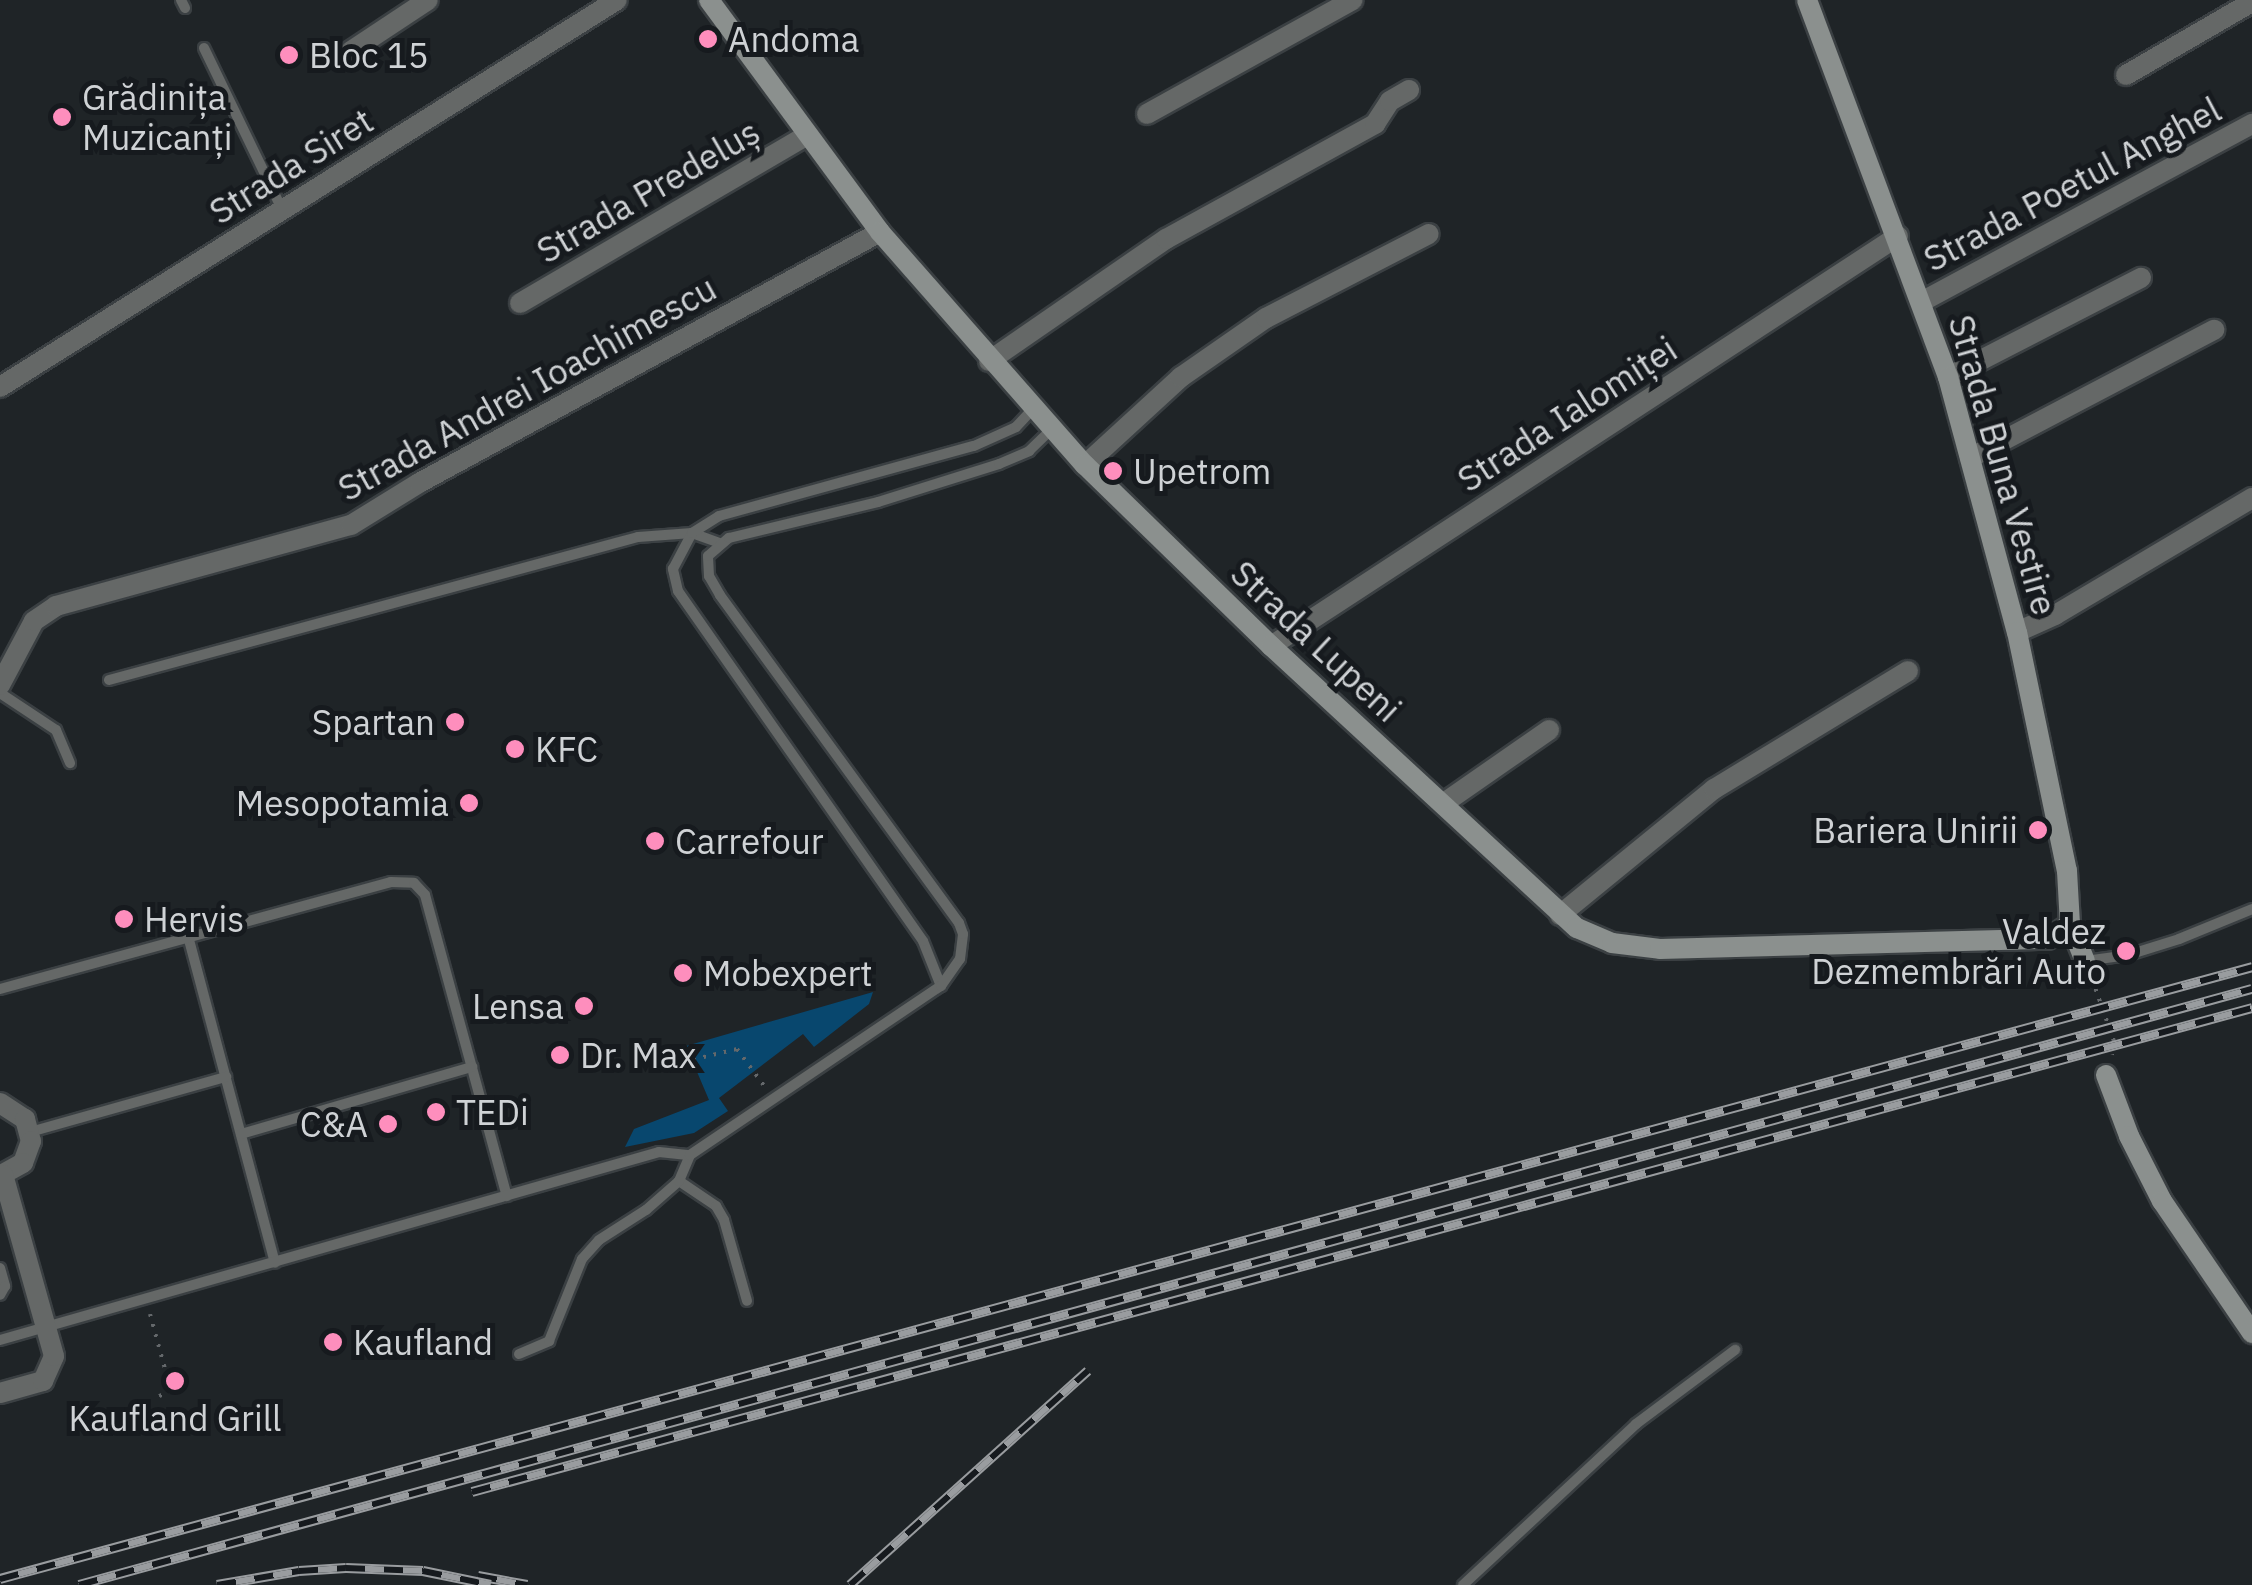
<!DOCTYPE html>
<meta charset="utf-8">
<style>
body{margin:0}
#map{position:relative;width:2252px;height:1585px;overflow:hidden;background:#1f2427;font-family:"IBM Plex Sans",sans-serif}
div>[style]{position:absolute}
.green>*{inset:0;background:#08476e}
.path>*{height:4px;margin-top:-2px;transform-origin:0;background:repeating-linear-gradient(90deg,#64686b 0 2.5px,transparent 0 10.5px)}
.roads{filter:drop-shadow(2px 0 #3b4043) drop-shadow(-2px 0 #3b4043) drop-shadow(0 2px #3b4043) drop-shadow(0 -2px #3b4043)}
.lane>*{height:10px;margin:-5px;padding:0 5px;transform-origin:5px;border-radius:5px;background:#656867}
.street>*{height:20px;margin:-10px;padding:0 10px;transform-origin:10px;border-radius:10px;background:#656867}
.secondary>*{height:20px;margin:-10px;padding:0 10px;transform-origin:10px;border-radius:10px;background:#8b908e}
.rail>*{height:10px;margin-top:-5px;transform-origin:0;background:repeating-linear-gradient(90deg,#161a1e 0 19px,#999c9f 0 38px);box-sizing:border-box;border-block:2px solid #999c9f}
.dots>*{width:28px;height:28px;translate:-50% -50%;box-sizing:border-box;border:5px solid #161a1e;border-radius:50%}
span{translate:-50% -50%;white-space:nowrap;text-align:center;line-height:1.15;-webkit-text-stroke:10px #161a1e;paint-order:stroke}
.poi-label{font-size:35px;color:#cfd2d5}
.left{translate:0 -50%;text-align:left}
.right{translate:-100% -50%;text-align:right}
.street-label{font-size:35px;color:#cfd2d5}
</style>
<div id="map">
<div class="green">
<div style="clip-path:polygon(873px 992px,869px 1004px,814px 1047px,803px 1034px,719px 1098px,728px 1111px,694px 1133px,625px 1147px,634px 1129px,709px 1100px,686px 1046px)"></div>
</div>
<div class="path">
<div style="left:2092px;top:979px;width:69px;rotate:70.5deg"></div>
<div style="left:2115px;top:1044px;width:11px;rotate:105deg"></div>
<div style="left:665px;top:1048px;width:23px;rotate:38deg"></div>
<div style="left:683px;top:1062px;width:56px;rotate:-13.5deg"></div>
<div style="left:737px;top:1049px;width:47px;rotate:53.6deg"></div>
<div style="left:150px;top:1314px;width:80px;rotate:74.7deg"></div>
<div style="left:171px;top:1391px;width:13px;rotate:157deg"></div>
</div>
<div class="roads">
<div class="lane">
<div style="left:181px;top:0;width:9px;rotate:63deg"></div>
<div style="left:204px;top:48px;width:179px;rotate:64.2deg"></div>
<div style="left:109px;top:680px;width:548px;rotate:-15.13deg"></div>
<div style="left:638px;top:537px;width:54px;rotate:-4.2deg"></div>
<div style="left:692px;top:533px;width:29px;rotate:20deg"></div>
<div style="left:0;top:693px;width:67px;rotate:33.5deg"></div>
<div style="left:56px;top:730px;width:36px;rotate:67deg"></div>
<div style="left:188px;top:936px;width:338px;rotate:75.1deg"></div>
<div style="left:2085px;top:961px;width:43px;rotate:-7.9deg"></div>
<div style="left:2128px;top:955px;width:53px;rotate:-17.4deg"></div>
<div style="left:2179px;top:939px;width:79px;rotate:-22.3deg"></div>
<div style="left:941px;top:986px;width:48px;rotate:-111.8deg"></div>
<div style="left:923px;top:941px;width:427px;rotate:-125deg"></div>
<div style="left:678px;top:591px;width:23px;rotate:-103deg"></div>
<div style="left:673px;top:569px;width:41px;rotate:-62.2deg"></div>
<div style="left:692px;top:533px;width:32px;rotate:-32deg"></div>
<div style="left:719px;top:516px;width:264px;rotate:-15.4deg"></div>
<div style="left:974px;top:446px;width:46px;rotate:-24.3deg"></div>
<div style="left:1016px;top:427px;width:25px;rotate:-47deg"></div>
<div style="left:0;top:989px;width:405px;rotate:-15.3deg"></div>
<div style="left:391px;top:882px;width:23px;rotate:2deg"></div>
<div style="left:414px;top:883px;width:16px;rotate:47deg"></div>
<div style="left:425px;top:895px;width:312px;rotate:74.8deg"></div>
<div style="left:30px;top:1132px;width:204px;rotate:-15.7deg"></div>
<div style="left:241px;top:1134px;width:241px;rotate:-16.2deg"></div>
<div style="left:679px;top:1181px;width:45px;rotate:34deg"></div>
<div style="left:716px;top:1206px;width:16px;rotate:60deg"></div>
<div style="left:724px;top:1220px;width:84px;rotate:74.1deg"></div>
<div style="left:0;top:1268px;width:19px;rotate:74deg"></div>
<div style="left:5px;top:1286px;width:10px;rotate:119deg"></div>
<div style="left:0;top:1340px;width:685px;rotate:-15.92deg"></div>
<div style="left:659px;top:1152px;width:31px;rotate:6deg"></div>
<div style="left:519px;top:1354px;width:33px;rotate:-23deg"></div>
<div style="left:549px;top:1341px;width:88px;rotate:-68.1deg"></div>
<div style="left:582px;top:1259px;width:25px;rotate:-48deg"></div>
<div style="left:599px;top:1240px;width:56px;rotate:-32.6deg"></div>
<div style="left:646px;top:1210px;width:44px;rotate:-41.3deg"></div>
<div style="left:679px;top:1181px;width:28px;rotate:-67deg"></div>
<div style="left:690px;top:1155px;width:303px;rotate:-34deg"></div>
<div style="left:941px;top:986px;width:33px;rotate:-55deg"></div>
<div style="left:960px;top:959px;width:25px;rotate:-83deg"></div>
<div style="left:963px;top:934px;width:12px;rotate:-110deg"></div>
<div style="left:959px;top:923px;width:406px;rotate:-126.1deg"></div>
<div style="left:720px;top:595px;width:22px;rotate:-120deg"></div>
<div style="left:709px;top:576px;width:20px;rotate:-93deg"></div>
<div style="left:708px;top:556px;width:28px;rotate:-41deg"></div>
<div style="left:729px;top:538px;width:153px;rotate:-13.6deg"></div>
<div style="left:878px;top:502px;width:127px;rotate:-17.4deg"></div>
<div style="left:999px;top:464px;width:33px;rotate:-23deg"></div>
<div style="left:1029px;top:451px;width:32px;rotate:-44deg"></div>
<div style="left:1463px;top:1585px;width:236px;rotate:-42.9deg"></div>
<div style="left:1636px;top:1424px;width:124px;rotate:-36.8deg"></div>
</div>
<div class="street">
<div style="left:351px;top:51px;width:92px;rotate:-33.5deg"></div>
<div style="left:2126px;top:75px;width:146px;rotate:-30.1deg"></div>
<div style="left:1147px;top:114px;width:235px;rotate:-29deg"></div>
<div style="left:1923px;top:301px;width:374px;rotate:-28.3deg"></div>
<div style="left:520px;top:303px;width:333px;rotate:-30.3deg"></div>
<div style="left:989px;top:361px;width:215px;rotate:-34.6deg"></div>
<div style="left:1166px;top:239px;width:239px;rotate:-28.8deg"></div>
<div style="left:1375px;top:124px;width:27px;rotate:-57deg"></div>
<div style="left:1390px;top:101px;width:22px;rotate:-30deg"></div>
<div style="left:1948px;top:377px;width:217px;rotate:-27.2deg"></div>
<div style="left:0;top:387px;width:728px;rotate:-32.1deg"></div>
<div style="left:1970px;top:458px;width:276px;rotate:-27.7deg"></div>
<div style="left:1085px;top:465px;width:130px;rotate:-42.5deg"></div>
<div style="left:1181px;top:377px;width:103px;rotate:-34.8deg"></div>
<div style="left:1266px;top:318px;width:183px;rotate:-27.3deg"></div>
<div style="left:2017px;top:632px;width:42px;rotate:-24.1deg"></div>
<div style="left:2055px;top:615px;width:229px;rotate:-30.7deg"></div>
<div style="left:1271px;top:646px;width:749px;rotate:-33.18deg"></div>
<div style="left:0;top:685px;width:72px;rotate:-62deg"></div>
<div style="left:34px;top:621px;width:27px;rotate:-34deg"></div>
<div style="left:56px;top:606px;width:306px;rotate:-15.4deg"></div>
<div style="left:351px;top:525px;width:80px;rotate:-31.7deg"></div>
<div style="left:419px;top:483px;width:525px;rotate:-28.57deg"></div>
<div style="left:1444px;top:803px;width:128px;rotate:-34.8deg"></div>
<div style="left:1560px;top:915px;width:199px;rotate:-39.3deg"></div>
<div style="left:1714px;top:789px;width:227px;rotate:-31.3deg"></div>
<div style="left:0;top:1103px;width:30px;rotate:33deg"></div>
<div style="left:25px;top:1119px;width:23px;rotate:75deg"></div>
<div style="left:31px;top:1141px;width:23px;rotate:110deg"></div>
<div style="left:23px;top:1163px;width:26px;rotate:151deg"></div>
<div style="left:0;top:1393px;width:45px;rotate:-15.6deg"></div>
<div style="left:43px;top:1381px;width:27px;rotate:-66deg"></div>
<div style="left:54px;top:1356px;width:188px;rotate:-105.7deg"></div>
</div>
<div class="secondary">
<div style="left:709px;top:0;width:288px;rotate:53.6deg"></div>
<div style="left:880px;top:232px;width:310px;rotate:48.7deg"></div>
<div style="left:1085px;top:465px;width:260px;rotate:44.2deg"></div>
<div style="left:1271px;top:646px;width:416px;rotate:42.7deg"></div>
<div style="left:1577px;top:928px;width:38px;rotate:23deg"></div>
<div style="left:1612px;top:943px;width:48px;rotate:7.1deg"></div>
<div style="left:1660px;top:949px;width:388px;rotate:-1.5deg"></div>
<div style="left:2048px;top:939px;width:27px;rotate:-34deg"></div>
<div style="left:1807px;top:0;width:403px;rotate:69.5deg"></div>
<div style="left:1948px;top:377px;width:264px;rotate:74.9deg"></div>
<div style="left:2017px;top:632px;width:244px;rotate:78.2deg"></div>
<div style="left:2067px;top:871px;width:53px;rotate:86.8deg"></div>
<div style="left:2070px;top:924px;width:40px;rotate:68deg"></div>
<div style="left:2106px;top:1075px;width:65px;rotate:69.3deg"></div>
<div style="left:2129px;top:1136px;width:73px;rotate:63.1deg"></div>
<div style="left:2162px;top:1201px;width:160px;rotate:55.7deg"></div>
</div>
</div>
<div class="rail">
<div style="left:472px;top:1492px;width:1845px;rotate:-15.21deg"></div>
<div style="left:478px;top:1576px;width:50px;rotate:10.4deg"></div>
<div style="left:0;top:1579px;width:2334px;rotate:-15.2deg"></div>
<div style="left:79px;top:1585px;width:2253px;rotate:-15.34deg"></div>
<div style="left:217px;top:1585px;width:83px;rotate:-9.7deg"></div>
<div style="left:299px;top:1571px;width:47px;rotate:-3.7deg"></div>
<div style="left:346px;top:1568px;width:77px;rotate:2.2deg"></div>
<div style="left:423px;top:1571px;width:69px;rotate:11.6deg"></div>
<div style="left:850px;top:1585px;width:320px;rotate:-42deg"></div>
</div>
<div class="dots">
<div style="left:708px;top:39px;background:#fe8ebd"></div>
<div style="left:289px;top:55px;background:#fe8ebd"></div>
<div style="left:62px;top:117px;background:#fe8ebd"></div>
<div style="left:1113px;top:471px;background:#fe8ebd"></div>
<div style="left:455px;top:722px;background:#fe8ebd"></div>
<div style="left:515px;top:749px;background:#fe8ebd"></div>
<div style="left:469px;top:803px;background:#fe8ebd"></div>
<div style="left:2038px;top:830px;background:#fe8ebd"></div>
<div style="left:655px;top:841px;background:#fe8ebd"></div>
<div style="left:124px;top:919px;background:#fe8ebd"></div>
<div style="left:2126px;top:951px;background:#fe8ebd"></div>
<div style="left:683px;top:973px;background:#fe8ebd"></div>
<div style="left:584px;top:1006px;background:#fe8ebd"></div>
<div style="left:560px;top:1055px;background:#fe8ebd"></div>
<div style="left:436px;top:1112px;background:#fe8ebd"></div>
<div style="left:388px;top:1124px;background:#fe8ebd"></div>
<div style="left:333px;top:1342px;background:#fe8ebd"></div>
<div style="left:175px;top:1381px;background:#fe8ebd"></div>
</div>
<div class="poi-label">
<span class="left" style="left:728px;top:39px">Andoma</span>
<span class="left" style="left:309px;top:55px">Bloc 15</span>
<span class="left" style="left:82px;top:117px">Grădinița<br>Muzicanți</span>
<span class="left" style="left:1133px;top:471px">Upetrom</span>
<span class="right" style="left:435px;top:722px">Spartan</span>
<span class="left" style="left:535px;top:749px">KFC</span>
<span class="right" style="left:449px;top:803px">Mesopotamia</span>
<span class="right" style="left:2018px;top:830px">Bariera Unirii</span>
<span class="left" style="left:675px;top:841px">Carrefour</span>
<span class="left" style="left:144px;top:919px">Hervis</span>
<span class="right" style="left:2106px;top:951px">Valdez<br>Dezmembrări Auto</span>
<span class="left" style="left:703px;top:973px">Mobexpert</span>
<span class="right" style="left:564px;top:1006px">Lensa</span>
<span class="left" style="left:580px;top:1055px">Dr. Max</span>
<span class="left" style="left:456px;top:1112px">TEDi</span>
<span class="right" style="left:368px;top:1124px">C&amp;A</span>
<span class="left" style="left:353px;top:1342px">Kaufland</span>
<span style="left:175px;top:1418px">Kaufland Grill</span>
</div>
<div class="street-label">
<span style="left:291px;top:166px;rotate:-32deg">Strada Siret</span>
<span style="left:2072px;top:184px;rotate:-28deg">Strada Poetul Anghel</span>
<span style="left:648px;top:191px;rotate:-30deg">Strada Predeluș</span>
<span style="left:527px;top:388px;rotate:-29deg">Strada Andrei Ioachimescu</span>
<span style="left:1567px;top:414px;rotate:-33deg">Strada Ialomiței</span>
<span style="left:2003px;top:465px;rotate:74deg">Strada Buna Vestire</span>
<span style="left:1316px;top:641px;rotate:43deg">Strada Lupeni</span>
</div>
</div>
